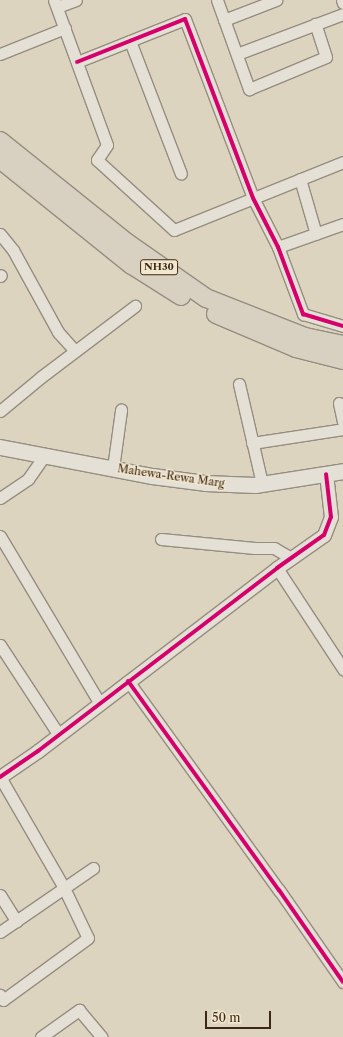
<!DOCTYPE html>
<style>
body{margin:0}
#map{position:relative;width:343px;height:1037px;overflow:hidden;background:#ddd4c0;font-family:"Libre Caslon Text",serif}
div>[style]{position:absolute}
.roads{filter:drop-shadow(1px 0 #958d80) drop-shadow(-1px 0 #958d80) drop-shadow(0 1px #958d80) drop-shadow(0 -1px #958d80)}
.minor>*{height:11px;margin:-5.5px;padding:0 5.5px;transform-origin:5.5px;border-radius:5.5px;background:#e5e0d5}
.tertiary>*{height:13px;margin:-6.5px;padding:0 6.5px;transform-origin:6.5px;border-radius:6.5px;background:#e5e0d5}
.secondary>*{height:15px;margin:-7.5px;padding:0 7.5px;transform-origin:7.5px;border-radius:7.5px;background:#e5e0d5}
.trunk>*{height:18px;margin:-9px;padding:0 9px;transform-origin:9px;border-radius:9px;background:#d8d0c1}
.cycleway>*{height:4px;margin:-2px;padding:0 2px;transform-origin:2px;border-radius:2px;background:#d6006c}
span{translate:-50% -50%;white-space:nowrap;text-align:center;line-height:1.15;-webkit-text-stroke:3px #f1e6ce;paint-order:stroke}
.shield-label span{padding:1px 3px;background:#f1e6ce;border:1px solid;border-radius:3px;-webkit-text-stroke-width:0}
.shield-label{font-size:10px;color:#3e2815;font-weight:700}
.street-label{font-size:11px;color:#3e2815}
.scale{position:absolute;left:205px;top:1011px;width:66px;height:18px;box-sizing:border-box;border:2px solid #3e2815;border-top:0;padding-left:5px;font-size:12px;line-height:14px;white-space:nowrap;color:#3e2815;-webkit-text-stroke:3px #f1e6ce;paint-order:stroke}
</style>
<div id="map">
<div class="roads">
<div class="minor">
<div style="left:54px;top:0;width:154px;rotate:69.9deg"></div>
<div style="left:107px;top:145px;width:18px;rotate:124deg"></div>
<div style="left:97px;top:160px;width:104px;rotate:42.3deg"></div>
<div style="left:174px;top:230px;width:182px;rotate:-21.9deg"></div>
<div style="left:217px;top:0;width:95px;rotate:70.2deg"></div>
<div style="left:249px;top:89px;width:83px;rotate:-22.6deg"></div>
<div style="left:326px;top:57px;width:35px;rotate:-108deg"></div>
<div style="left:342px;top:0;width:3px;rotate:72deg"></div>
<div style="left:57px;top:7px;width:20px;rotate:-20deg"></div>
<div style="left:224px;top:20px;width:56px;rotate:-21deg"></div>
<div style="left:130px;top:41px;width:142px;rotate:69deg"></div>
<div style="left:0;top:54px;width:70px;rotate:-21.8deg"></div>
<div style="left:237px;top:54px;width:113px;rotate:-20.7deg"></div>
<div style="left:77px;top:62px;width:116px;rotate:-21.7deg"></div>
<div style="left:185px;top:19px;width:191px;rotate:69.2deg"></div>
<div style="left:253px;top:198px;width:55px;rotate:63deg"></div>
<div style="left:278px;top:247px;width:72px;rotate:69.5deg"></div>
<div style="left:303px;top:314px;width:42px;rotate:16.7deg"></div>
<div style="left:300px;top:179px;width:57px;rotate:73.8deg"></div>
<div style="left:0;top:234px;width:21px;rotate:51deg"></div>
<div style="left:13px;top:250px;width:94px;rotate:61.2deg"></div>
<div style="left:58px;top:332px;width:25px;rotate:48deg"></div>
<div style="left:278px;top:247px;width:69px;rotate:-19.5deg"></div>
<div style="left:0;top:276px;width:1px;rotate:-45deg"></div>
<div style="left:239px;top:384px;width:103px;rotate:77deg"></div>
<div style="left:339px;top:403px;width:19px;rotate:78deg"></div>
<div style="left:0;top:411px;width:53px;rotate:-39.7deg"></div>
<div style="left:41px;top:377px;width:118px;rotate:-37.1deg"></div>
<div style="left:252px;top:443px;width:92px;rotate:-8.7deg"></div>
<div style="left:113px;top:468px;width:59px;rotate:-82.1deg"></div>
<div style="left:0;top:498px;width:34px;rotate:-34deg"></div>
<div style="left:28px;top:479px;width:29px;rotate:-55deg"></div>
<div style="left:0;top:536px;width:196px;rotate:59.2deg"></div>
<div style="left:161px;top:539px;width:94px;rotate:5.5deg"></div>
<div style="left:255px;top:548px;width:19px"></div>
<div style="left:274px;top:548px;width:20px;rotate:30deg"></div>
<div style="left:277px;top:568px;width:121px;rotate:56.8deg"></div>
<div style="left:0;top:645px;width:108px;rotate:56.8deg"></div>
<div style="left:128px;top:681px;width:258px;rotate:54.2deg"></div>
<div style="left:279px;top:890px;width:112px;rotate:55.2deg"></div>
<div style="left:0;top:777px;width:128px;rotate:60deg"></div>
<div style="left:64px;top:888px;width:55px;rotate:64.4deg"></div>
<div style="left:88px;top:938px;width:105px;rotate:143.9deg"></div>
<div style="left:3px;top:1000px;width:6px;rotate:-121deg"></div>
<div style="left:0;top:895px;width:31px;rotate:58deg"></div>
<div style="left:0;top:932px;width:113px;rotate:-34.5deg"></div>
<div style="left:41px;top:1037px;width:47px;rotate:-35.4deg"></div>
<div style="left:79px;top:1010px;width:35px;rotate:50deg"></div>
</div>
<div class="tertiary">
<div style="left:0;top:777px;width:46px;rotate:-34.4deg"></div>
<div style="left:38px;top:751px;width:301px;rotate:-37.4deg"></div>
<div style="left:277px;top:568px;width:57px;rotate:-35.1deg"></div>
<div style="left:324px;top:535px;width:19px;rotate:-69deg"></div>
<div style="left:331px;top:517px;width:43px;rotate:-96.6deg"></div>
</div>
<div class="secondary">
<div style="left:0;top:447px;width:155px;rotate:10.8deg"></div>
<div style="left:152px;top:476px;width:53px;rotate:7.5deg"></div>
<div style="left:205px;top:483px;width:50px;rotate:2.3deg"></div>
<div style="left:255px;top:485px;width:89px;rotate:-9deg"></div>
</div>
<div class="trunk">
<div style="left:0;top:141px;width:163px;rotate:38.8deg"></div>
<div style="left:127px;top:243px;width:96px;rotate:34.8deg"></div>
<div style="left:206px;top:298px;width:106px;rotate:21.5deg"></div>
<div style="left:305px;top:337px;width:39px;rotate:12deg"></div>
<div style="left:0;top:159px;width:169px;rotate:38.8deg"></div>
<div style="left:132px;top:265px;width:58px;rotate:32.3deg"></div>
<div style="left:216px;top:314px;width:87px;rotate:23deg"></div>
<div style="left:296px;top:348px;width:49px;rotate:14.3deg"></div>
</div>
</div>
<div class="cycleway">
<div style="left:77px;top:62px;width:116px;rotate:-21.7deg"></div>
<div style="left:185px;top:19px;width:191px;rotate:69.2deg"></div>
<div style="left:253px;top:198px;width:55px;rotate:63deg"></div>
<div style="left:278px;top:247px;width:72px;rotate:69.5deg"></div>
<div style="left:303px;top:314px;width:42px;rotate:16.7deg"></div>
<div style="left:128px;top:681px;width:258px;rotate:54.2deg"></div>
<div style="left:279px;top:890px;width:112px;rotate:55.2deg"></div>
<div style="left:0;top:777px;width:46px;rotate:-34.4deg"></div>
<div style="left:38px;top:751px;width:301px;rotate:-37.4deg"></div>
<div style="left:277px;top:568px;width:57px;rotate:-35.1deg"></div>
<div style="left:324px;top:535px;width:19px;rotate:-69deg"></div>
<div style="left:331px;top:517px;width:43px;rotate:-96.6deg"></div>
</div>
<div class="shield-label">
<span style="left:159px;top:267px">NH30</span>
</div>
<div class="street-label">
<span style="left:171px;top:476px;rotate:8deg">Mahewa-Rewa Marg</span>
</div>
<div class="scale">50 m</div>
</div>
